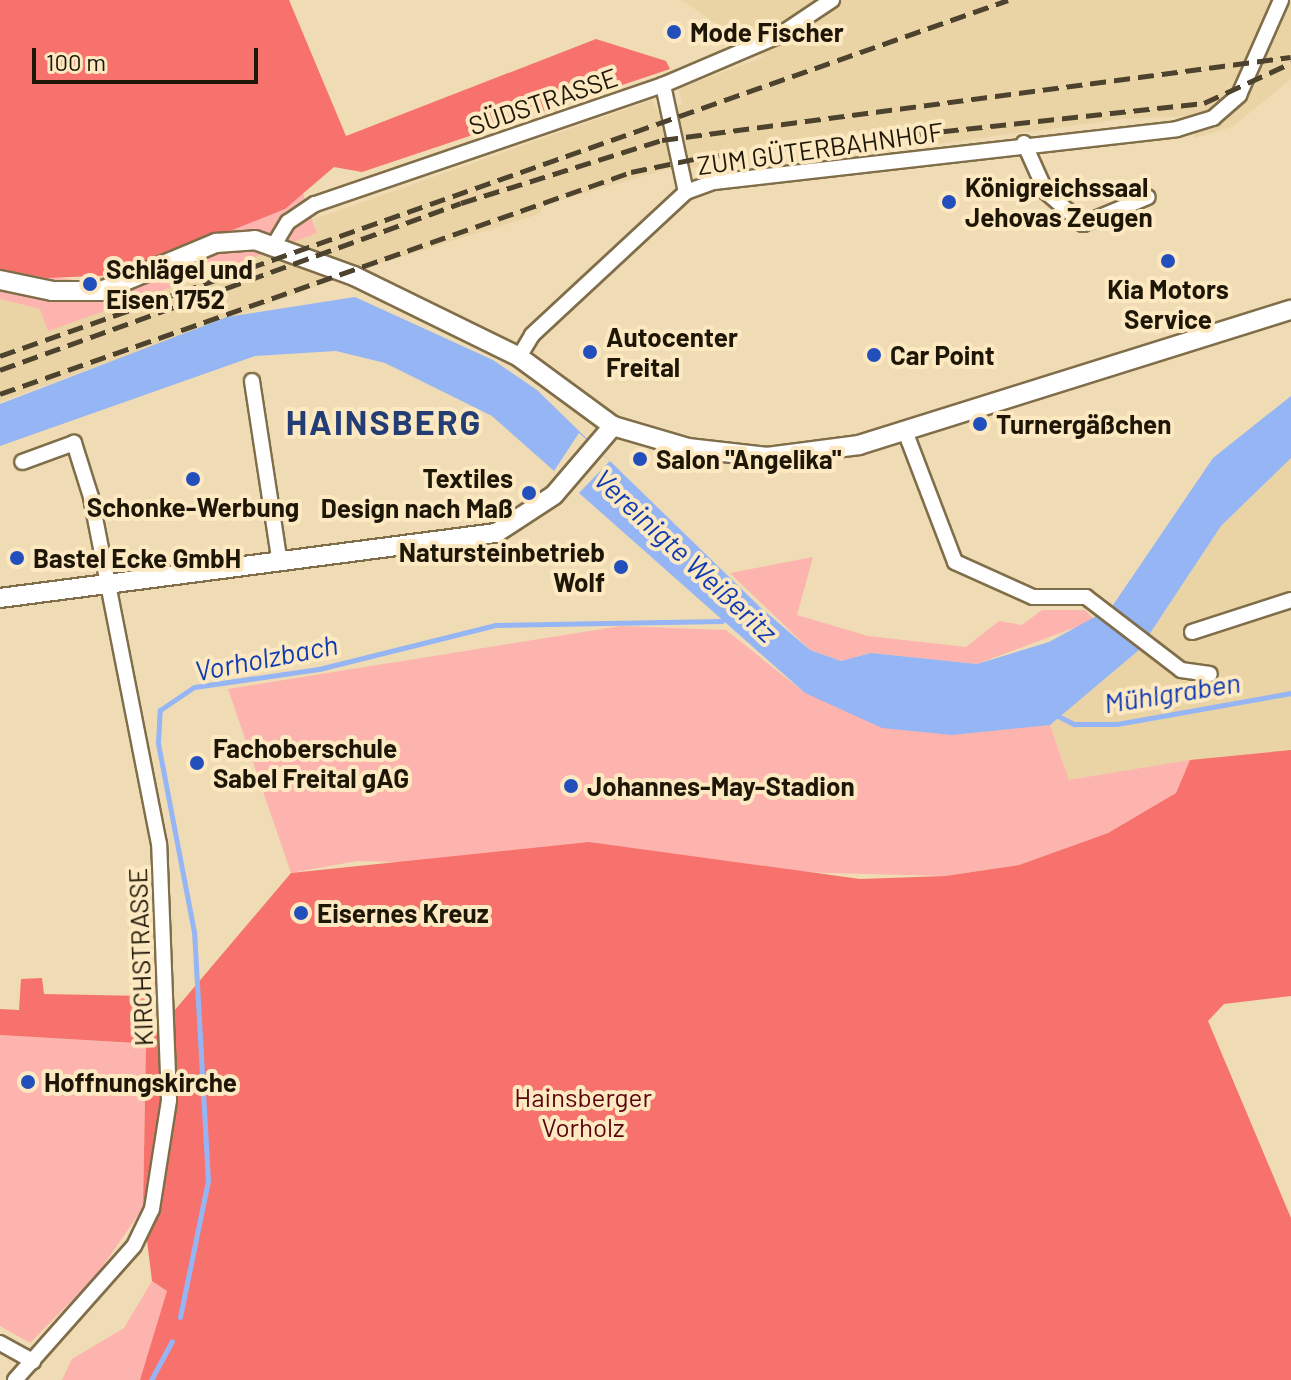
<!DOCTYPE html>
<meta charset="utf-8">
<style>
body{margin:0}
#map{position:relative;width:1291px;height:1380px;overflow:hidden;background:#f0dcb4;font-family:Barlow,sans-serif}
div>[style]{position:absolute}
.built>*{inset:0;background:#ead3a4}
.green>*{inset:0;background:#fdb4ae}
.forest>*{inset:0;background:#f7726d}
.water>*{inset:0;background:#96b5f5}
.pier>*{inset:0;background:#f0dcb4}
.stream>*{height:5px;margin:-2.5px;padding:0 2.5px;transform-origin:2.5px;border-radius:2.5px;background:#96b5f5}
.roads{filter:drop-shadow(2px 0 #806e4a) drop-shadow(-2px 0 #806e4a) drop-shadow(0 2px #806e4a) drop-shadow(0 -2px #806e4a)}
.minor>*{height:14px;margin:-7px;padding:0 7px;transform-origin:7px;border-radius:7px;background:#fff}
.major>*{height:18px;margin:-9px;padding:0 9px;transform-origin:9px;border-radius:9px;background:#fff}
.rail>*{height:5px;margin-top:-2.5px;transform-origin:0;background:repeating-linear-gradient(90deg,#4c422d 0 16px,transparent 0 24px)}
.dots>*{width:22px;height:22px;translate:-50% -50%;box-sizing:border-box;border:4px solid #fde9c1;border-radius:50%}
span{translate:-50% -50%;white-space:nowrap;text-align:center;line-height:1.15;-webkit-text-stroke:8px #fde9c1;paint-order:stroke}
.poi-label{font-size:26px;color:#1e1708;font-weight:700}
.left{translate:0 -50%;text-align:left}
.right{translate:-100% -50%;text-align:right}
.street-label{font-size:26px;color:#1e1708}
.park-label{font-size:26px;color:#5b030c}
.water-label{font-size:28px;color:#103bb3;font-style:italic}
.district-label{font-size:34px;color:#243d74;font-weight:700;letter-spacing:2px}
.scale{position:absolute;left:32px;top:48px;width:226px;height:36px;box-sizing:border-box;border:4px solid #1e1708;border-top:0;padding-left:10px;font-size:24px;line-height:28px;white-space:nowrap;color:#1e1708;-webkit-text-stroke:6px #fde9c1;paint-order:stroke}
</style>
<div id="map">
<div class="built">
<div style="clip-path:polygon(682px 0,1291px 0,1291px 79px,1232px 127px,1194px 138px,1190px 116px,1123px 119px,803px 162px,667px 169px,544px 205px,539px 214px,375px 265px,0 402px,0 299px,40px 309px,49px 330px,317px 233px,314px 219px,652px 100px,658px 112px,682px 104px,679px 89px,763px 57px)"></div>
<div style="clip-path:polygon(1291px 458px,1291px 750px,1069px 780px,1050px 725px,1139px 650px,1221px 526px)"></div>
</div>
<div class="green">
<div style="clip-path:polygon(301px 188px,317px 233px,236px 264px,48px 331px,40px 309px,0 299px,0 269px,88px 282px,285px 209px)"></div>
<div style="clip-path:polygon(813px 557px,797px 615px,868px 636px,966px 647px,999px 621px,1022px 625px,1042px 610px,1085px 610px,1095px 620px,977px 664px,871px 653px,841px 661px,810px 650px,730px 573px)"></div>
<div style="clip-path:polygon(621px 626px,726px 630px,805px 693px,1019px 727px,1050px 725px,1069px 780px,1190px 760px,1176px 793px,1108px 833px,1019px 865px,945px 876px,357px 861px,291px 873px,228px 689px)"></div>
<div style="clip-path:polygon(0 1035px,146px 1044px,143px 1208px,96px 1276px,30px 1343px,0 1326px)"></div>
<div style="clip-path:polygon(152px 1281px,167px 1291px,165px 1308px,140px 1380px,62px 1380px,72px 1359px,124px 1328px)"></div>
</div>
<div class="forest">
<div style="clip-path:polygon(0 0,289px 0,346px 136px,596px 39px,666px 61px,670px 69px,362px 172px,334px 167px,285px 209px,120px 275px,47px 278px,0 269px)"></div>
<div style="clip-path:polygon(1291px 750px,1291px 996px,1224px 1004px,1208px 1021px,1291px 1218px,1291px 1380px,140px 1380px,167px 1291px,152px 1281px,143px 1208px,146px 1044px,291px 873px,589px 842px,860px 879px,945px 876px,1019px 865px,1108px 833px,1176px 793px,1190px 760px)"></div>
<div style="clip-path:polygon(42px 978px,44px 994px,144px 996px,148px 1010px,135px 1043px,0 1035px,0 1009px,19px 1010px,21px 979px)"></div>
</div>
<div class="water">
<div style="clip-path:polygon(355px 297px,493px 360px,537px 390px,761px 608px,810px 650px,841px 661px,871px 653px,977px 664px,1049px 642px,1111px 608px,1213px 458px,1291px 396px,1291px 458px,1221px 526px,1139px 650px,1050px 725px,952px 735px,882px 728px,805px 693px,492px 416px,385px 363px,336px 351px,255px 356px,0 446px,0 404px,227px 317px)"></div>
</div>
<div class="pier">
<div style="clip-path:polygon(579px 433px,610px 461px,578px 494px,554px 471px)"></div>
</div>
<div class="stream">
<div style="left:1052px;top:713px;width:25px;rotate:27deg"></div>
<div style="left:1074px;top:724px;width:43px"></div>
<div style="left:1117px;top:724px;width:177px;rotate:-10.1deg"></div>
<div style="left:180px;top:1317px;width:139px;rotate:-78.4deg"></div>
<div style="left:208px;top:1181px;width:249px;rotate:-93.2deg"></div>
<div style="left:194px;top:932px;width:192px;rotate:-100.8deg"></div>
<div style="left:158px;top:743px;width:33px;rotate:-87deg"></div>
<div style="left:160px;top:710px;width:41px;rotate:-34.1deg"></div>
<div style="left:194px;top:687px;width:126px;rotate:-8.2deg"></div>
<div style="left:319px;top:669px;width:182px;rotate:-14deg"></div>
<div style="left:496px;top:625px;width:226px;rotate:-1deg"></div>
<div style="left:151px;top:1380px;width:44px;rotate:-61.7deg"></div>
</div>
<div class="roads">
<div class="minor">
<div style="left:663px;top:85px;width:109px;rotate:77.9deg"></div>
<div style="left:1024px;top:143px;width:54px;rotate:65.8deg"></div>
<div style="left:1046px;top:192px;width:49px;rotate:40.9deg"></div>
<div style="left:1083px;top:224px;width:70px;rotate:-22.6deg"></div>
<div style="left:274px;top:245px;width:27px;rotate:-59deg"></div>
<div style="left:288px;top:222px;width:32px;rotate:-34deg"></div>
<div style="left:315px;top:204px;width:368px;rotate:-18.9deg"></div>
<div style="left:663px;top:85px;width:125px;rotate:-23.1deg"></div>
<div style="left:778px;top:36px;width:65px;rotate:-33.7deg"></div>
<div style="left:519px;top:357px;width:26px;rotate:-59deg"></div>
<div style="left:532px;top:335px;width:210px;rotate:-42.9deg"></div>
<div style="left:686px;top:192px;width:30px;rotate:-20deg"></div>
<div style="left:714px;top:182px;width:466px;rotate:-6.5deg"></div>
<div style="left:1177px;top:129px;width:38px;rotate:-17deg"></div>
<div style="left:1213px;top:118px;width:35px;rotate:-41deg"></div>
<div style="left:1239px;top:95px;width:104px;rotate:-66.1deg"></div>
<div style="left:252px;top:381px;width:179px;rotate:81.3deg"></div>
<div style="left:905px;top:431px;width:140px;rotate:69.1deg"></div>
<div style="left:955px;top:562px;width:85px;rotate:24.2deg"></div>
<div style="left:1033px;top:597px;width:53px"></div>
<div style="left:1086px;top:597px;width:120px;rotate:37.5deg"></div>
<div style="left:1181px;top:670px;width:29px;rotate:8deg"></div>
<div style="left:1192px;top:632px;width:104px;rotate:-17.9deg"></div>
<div style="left:0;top:1343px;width:38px;rotate:29deg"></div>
<div style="left:15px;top:1380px;width:179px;rotate:-48.4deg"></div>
<div style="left:134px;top:1246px;width:41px;rotate:-64.1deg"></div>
<div style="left:152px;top:1209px;width:110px;rotate:-81.1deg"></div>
<div style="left:169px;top:1100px;width:256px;rotate:-92.2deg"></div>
<div style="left:159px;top:844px;width:354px;rotate:-101.1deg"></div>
<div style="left:91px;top:497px;width:57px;rotate:-107.5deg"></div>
<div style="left:74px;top:443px;width:55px;rotate:159.9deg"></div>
</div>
<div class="major">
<div style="left:0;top:280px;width:53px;rotate:11.9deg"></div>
<div style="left:52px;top:291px;width:49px"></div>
<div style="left:101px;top:291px;width:125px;rotate:-22.7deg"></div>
<div style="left:216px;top:243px;width:39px;rotate:-4deg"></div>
<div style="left:255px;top:240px;width:105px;rotate:20deg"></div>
<div style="left:354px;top:276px;width:184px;rotate:26.1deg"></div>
<div style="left:519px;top:357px;width:117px;rotate:36.3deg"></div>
<div style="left:613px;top:426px;width:78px;rotate:16.3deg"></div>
<div style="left:688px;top:448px;width:80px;rotate:6.5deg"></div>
<div style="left:767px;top:457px;width:93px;rotate:-7.4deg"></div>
<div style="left:859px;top:445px;width:453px;rotate:-17.4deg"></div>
<div style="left:0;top:598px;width:500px;rotate:-7.47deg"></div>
<div style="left:496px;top:533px;width:69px;rotate:-33.2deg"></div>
<div style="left:554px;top:495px;width:91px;rotate:-49.5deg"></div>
</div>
</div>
<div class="rail">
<div style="left:0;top:356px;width:1069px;rotate:-19.45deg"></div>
<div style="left:0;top:370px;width:490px;rotate:-19.9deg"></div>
<div style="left:461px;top:203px;width:211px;rotate:-17.4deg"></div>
<div style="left:662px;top:140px;width:634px;rotate:-7.52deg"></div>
<div style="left:0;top:394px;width:669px;rotate:-19.38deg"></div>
<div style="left:631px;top:172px;width:75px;rotate:-11.6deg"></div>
<div style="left:704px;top:157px;width:503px;rotate:-6.16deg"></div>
<div style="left:1204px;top:103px;width:96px;rotate:-24.7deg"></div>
</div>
<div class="dots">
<div style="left:674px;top:32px;background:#234fbd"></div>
<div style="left:949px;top:202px;background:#234fbd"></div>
<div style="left:1168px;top:261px;background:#234fbd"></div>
<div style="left:90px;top:284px;background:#234fbd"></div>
<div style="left:590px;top:352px;background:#234fbd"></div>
<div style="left:874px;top:355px;background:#234fbd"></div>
<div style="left:980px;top:424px;background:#234fbd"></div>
<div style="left:640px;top:459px;background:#234fbd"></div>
<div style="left:193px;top:479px;background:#234fbd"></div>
<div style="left:529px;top:493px;background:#234fbd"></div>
<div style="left:17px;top:558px;background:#234fbd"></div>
<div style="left:621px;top:567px;background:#234fbd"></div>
<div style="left:197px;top:763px;background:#234fbd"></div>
<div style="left:571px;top:786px;background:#234fbd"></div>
<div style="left:301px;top:913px;background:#234fbd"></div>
<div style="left:28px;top:1082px;background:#234fbd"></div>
</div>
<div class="poi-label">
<span class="left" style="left:690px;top:32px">Mode Fischer</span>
<span class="left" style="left:965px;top:202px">Königreichssaal<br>Jehovas Zeugen</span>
<span class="left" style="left:106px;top:284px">Schlägel und<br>Eisen 1752</span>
<span style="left:1168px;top:304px">Kia Motors<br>Service</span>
<span class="left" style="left:606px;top:352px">Autocenter<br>Freital</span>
<span class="left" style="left:890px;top:355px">Car Point</span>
<span class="left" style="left:996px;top:424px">Turnergäßchen</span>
<span class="left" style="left:656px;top:459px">Salon "Angelika"</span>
<span class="right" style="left:513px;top:493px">Textiles<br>Design nach Maß</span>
<span style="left:193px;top:507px">Schonke-Werbung</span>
<span class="right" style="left:605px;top:567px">Natursteinbetrieb<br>Wolf</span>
<span class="left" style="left:33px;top:558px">Bastel Ecke GmbH</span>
<span class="left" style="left:213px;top:763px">Fachoberschule<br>Sabel Freital gAG</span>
<span class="left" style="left:587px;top:786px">Johannes-May-Stadion</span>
<span class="left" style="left:317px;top:913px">Eisernes Kreuz</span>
<span class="left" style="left:44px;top:1082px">Hoffnungskirche</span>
</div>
<div class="street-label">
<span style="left:543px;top:101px;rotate:-19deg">SÜDSTRASSE</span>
<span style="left:820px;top:148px;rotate:-8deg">ZUM GÜTERBAHNHOF</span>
<span style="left:140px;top:957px;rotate:-92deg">KIRCHSTRASSE</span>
</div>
<div class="park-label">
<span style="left:583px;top:1112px">Hainsberger<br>Vorholz</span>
</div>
<div class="water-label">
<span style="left:686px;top:555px;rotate:43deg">Vereinigte Weißeritz</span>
<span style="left:266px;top:657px;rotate:-11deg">Vorholzbach</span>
<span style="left:1172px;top:692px;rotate:-9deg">Mühlgraben</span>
</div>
<div class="district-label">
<span style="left:384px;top:422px">HAINSBERG</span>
</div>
<div class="scale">100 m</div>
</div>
